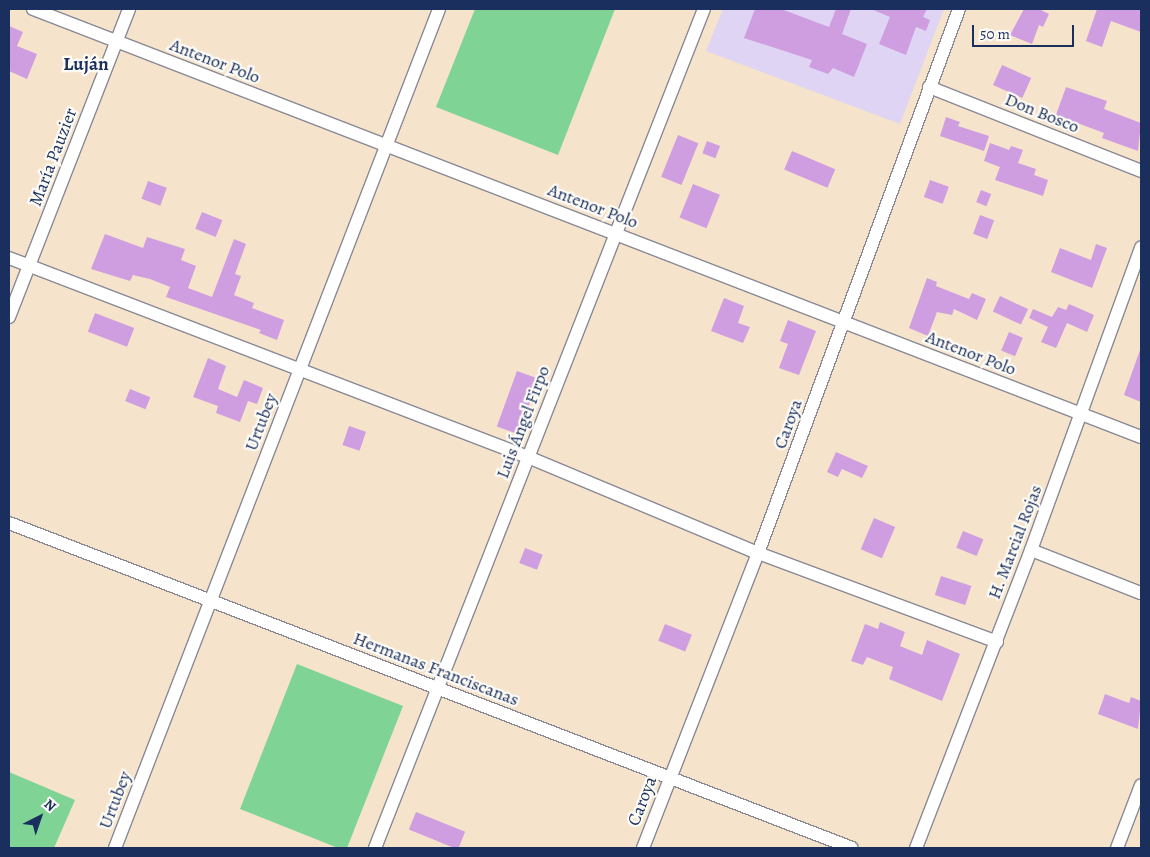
<!DOCTYPE html>
<meta charset="utf-8">
<style>
body{margin:0}
#map{position:relative;width:1150px;height:857px;overflow:hidden;background:#f6e3cc;font-family:Alegreya,serif}
div>[style]{position:absolute}
.built>*{inset:0;background:#e0d4f4}
.green>*{inset:0;background:#7fd395}
.building>*{inset:0;background:#cf9ee0;transform-origin:0 0}
.roads{filter:drop-shadow(1px 0 #888995) drop-shadow(-1px 0 #888995) drop-shadow(0 1px #888995) drop-shadow(0 -1px #888995)}
.street>*{height:12px;margin:-6px;padding:0 6px;transform-origin:6px;border-radius:6px;background:#fff}
span{translate:-50% -50%;white-space:nowrap;text-align:center;line-height:1.15;-webkit-text-stroke:4.5px #fdfcf7;paint-order:stroke}
.street-label{font-size:18px;color:#1b2f5e}
.neighbourhood-label{font-size:19px;color:#1b2f5e;font-weight:700}
.frame{position:absolute;inset:0;border:10px solid #1b2f5e;pointer-events:none}
.north{position:absolute;left:15px;top:792px;width:50px;height:50px;-webkit-text-stroke:4px #fdfcf7;paint-order:stroke;rotate:41deg;font-size:14px;font-weight:700;line-height:20px;text-align:center;color:#1b2f5e}
.north::after{content:'';display:block;margin:auto;width:18px;height:22px;background:#1b2f5e;clip-path:polygon(50% 0,100% 100%,50% 72%,0 100%)}
.scale{position:absolute;left:972px;top:25px;width:102px;height:22px;box-sizing:border-box;border:2px solid #1b2f5e;border-top:0;padding-left:6px;font-size:15px;line-height:18px;white-space:nowrap;color:#1b2f5e;-webkit-text-stroke:4px #fdfcf7;paint-order:stroke}
</style>
<div id="map">
<div class="built">
<div style="clip-path:polygon(723px 9px,944px 9px,900px 124px,706px 51px)"></div>
</div>
<div class="green">
<div style="clip-path:polygon(475px 9px,615px 9px,558px 155px,436px 107px)"></div>
<div style="clip-path:polygon(297px 664px,403px 706px,347px 848px,338px 848px,240px 809px)"></div>
<div style="clip-path:polygon(9px 772px,75px 800px,54px 848px,9px 848px)"></div>
</div>
<div class="building">
<div style="clip-path:polygon(755px 9px,781px 9px,829px 27px,836px 9px,851px 9px,842px 34px,867px 44px,854px 77px,833px 68px,828px 74px,809px 67px,812px 60px,744px 38px)"></div>
<div style="clip-path:polygon(871px 9px,927px 9px,923px 17px,930px 20px,926px 31px,916px 27px,906px 55px,879px 44px,890px 17px)"></div>
<div style="clip-path:polygon(1024px 9px,1039px 9px,1049px 14px,1043px 27px,1039px 25px,1032px 44px,1010px 35px)"></div>
<div style="clip-path:polygon(1097px 9px,1141px 9px,1141px 32px,1111px 21px,1102px 47px,1086px 41px)"></div>
<div style="clip-path:polygon(9px 26px,23px 32px,17px 46px,37px 54px,27px 79px,9px 71px)"></div>
<div style="left:1002px;top:65px;width:32px;height:22px;rotate:24deg"></div>
<div style="clip-path:polygon(1066px 87px,1107px 101px,1104px 109px,1141px 123px,1138px 151px,1102px 138px,1104px 133px,1056px 115px)"></div>
<div style="clip-path:polygon(946px 117px,960px 122px,958px 126px,989px 136px,984px 151px,940px 136px)"></div>
<div style="left:678px;top:135px;width:22px;height:45px;rotate:22deg"></div>
<div style="left:707px;top:141px;width:14px;height:13px;rotate:21deg"></div>
<div style="clip-path:polygon(990px 143px,1009px 150px,1011px 146px,1023px 150px,1018px 163px,1036px 169px,1034px 175px,1048px 180px,1043px 196px,995px 180px,1000px 167px,984px 161px)"></div>
<div style="left:792px;top:151px;width:47px;height:20px;rotate:23deg"></div>
<div style="left:930px;top:180px;width:20px;height:18px;rotate:20deg"></div>
<div style="left:148px;top:181px;width:20px;height:19px;rotate:20deg"></div>
<div style="left:693px;top:184px;width:29px;height:36px;rotate:22deg"></div>
<div style="left:981px;top:190px;width:11px;height:13px;rotate:22deg"></div>
<div style="left:202px;top:212px;width:22px;height:18px;rotate:22deg"></div>
<div style="left:980px;top:215px;width:15px;height:20px;rotate:20deg"></div>
<div style="clip-path:polygon(105px 234px,143px 248px,147px 237px,185px 249px,181px 260px,196px 266px,188px 288px,212px 297px,234px 239px,246px 244px,235px 274px,241px 276px,234px 295px,254px 303px,252px 308px,284px 320px,277px 340px,259px 333px,261px 330px,166px 297px,170px 287px,150px 279px,133px 275px,130px 281px,91px 269px)"></div>
<div style="clip-path:polygon(1096px 244px,1107px 248px,1092px 288px,1051px 272px,1060px 248px,1091px 260px)"></div>
<div style="clip-path:polygon(927px 278px,937px 282px,936px 286px,969px 299px,972px 293px,986px 299px,977px 320px,954px 309px,952px 315px,937px 312px,928px 336px,909px 328px)"></div>
<div style="left:1000px;top:296px;width:31px;height:17px;rotate:25deg"></div>
<div style="clip-path:polygon(724px 298px,744px 306px,738px 323px,750px 327px,743px 343px,711px 331px)"></div>
<div style="clip-path:polygon(1069px 304px,1094px 315px,1087px 332px,1067px 323px,1056px 348px,1041px 342px,1048px 327px,1029px 318px,1033px 309px,1052px 317px,1058px 307px,1066px 310px)"></div>
<div style="left:95px;top:313px;width:42px;height:20px;rotate:21deg"></div>
<div style="clip-path:polygon(788px 320px,816px 331px,799px 375px,779px 368px,788px 344px,780px 341px)"></div>
<div style="left:1009px;top:332px;width:15px;height:20px;rotate:23deg"></div>
<div style="clip-path:polygon(1140px 350px,1141px 350px,1141px 402px,1124px 395px)"></div>
<div style="clip-path:polygon(208px 358px,226px 366px,218px 389px,237px 397px,244px 380px,263px 388px,257px 404px,248px 401px,240px 422px,216px 413px,218px 406px,193px 397px)"></div>
<div style="left:517px;top:371px;width:23px;height:59px;rotate:20deg"></div>
<div style="left:130px;top:389px;width:22px;height:13px;rotate:22deg"></div>
<div style="left:349px;top:426px;width:18px;height:20px;rotate:19deg"></div>
<div style="clip-path:polygon(836px 452px,868px 466px,862px 478px,842px 469px,838px 477px,827px 472px)"></div>
<div style="left:874px;top:518px;width:23px;height:34px;rotate:23deg"></div>
<div style="left:963px;top:531px;width:22px;height:18px;rotate:22deg"></div>
<div style="left:525px;top:548px;width:19px;height:16px;rotate:21deg"></div>
<div style="left:941px;top:576px;width:32px;height:20px;rotate:18deg"></div>
<div style="clip-path:polygon(880px 622px,905px 632px,900px 646px,922px 655px,927px 640px,960px 654px,942px 701px,889px 679px,893px 667px,867px 657px,863px 665px,851px 661px,865px 624px,878px 629px)"></div>
<div style="left:665px;top:624px;width:29px;height:18px;rotate:22deg"></div>
<div style="clip-path:polygon(1105px 694px,1129px 703px,1131px 697px,1141px 701px,1138px 729px,1098px 714px)"></div>
<div style="left:416px;top:812px;width:53px;height:19px;rotate:22deg"></div>
</div>
<div class="roads">
<div class="street">
<div style="left:33px;top:9px;width:1188px;rotate:21.12deg"></div>
<div style="left:929px;top:87px;width:228px;rotate:21.6deg"></div>
<div style="left:9px;top:258px;width:556px;rotate:20.98deg"></div>
<div style="left:528px;top:457px;width:249px;rotate:22.7deg"></div>
<div style="left:758px;top:553px;width:255px;rotate:20.4deg"></div>
<div style="left:9px;top:317px;width:331px;rotate:-68.7deg"></div>
<div style="left:9px;top:523px;width:903px;rotate:21.08deg"></div>
<div style="left:1031px;top:550px;width:118px;rotate:21.4deg"></div>
<div style="left:115px;top:848px;width:899px;rotate:-68.88deg"></div>
<div style="left:375px;top:848px;width:901px;rotate:-68.59deg"></div>
<div style="left:643px;top:848px;width:317px;rotate:-68.7deg"></div>
<div style="left:758px;top:553px;width:580px;rotate:-69.72deg"></div>
<div style="left:916px;top:848px;width:319px;rotate:-68.9deg"></div>
<div style="left:1031px;top:550px;width:322px;rotate:-70deg"></div>
<div style="left:1117px;top:848px;width:67px;rotate:-69.1deg"></div>
</div>
</div>
<div class="street-label">
<span style="left:215px;top:61px;rotate:21deg">Antenor Polo</span>
<span style="left:1042px;top:113px;rotate:22deg">Don Bosco</span>
<span style="left:53px;top:157px;rotate:-69deg">María Pauzier</span>
<span style="left:593px;top:206px;rotate:21deg">Antenor Polo</span>
<span style="left:971px;top:353px;rotate:21deg">Antenor Polo</span>
<span style="left:261px;top:422px;rotate:-69deg">Urtubey</span>
<span style="left:523px;top:422px;rotate:-69deg">Luis Ángel Firpo</span>
<span style="left:788px;top:424px;rotate:-70deg">Caroya</span>
<span style="left:1015px;top:542px;rotate:-69deg">H. Marcial Rojas</span>
<span style="left:436px;top:669px;rotate:21deg">Hermanas Franciscanas</span>
<span style="left:115px;top:800px;rotate:-69deg">Urtubey</span>
<span style="left:642px;top:801px;rotate:-69deg">Caroya</span>
</div>
<div class="neighbourhood-label">
<span style="left:86px;top:65px">Luján</span>
</div>
<div class="frame"></div>
<div class="north">N</div>
<div class="scale">50 m</div>
</div>
